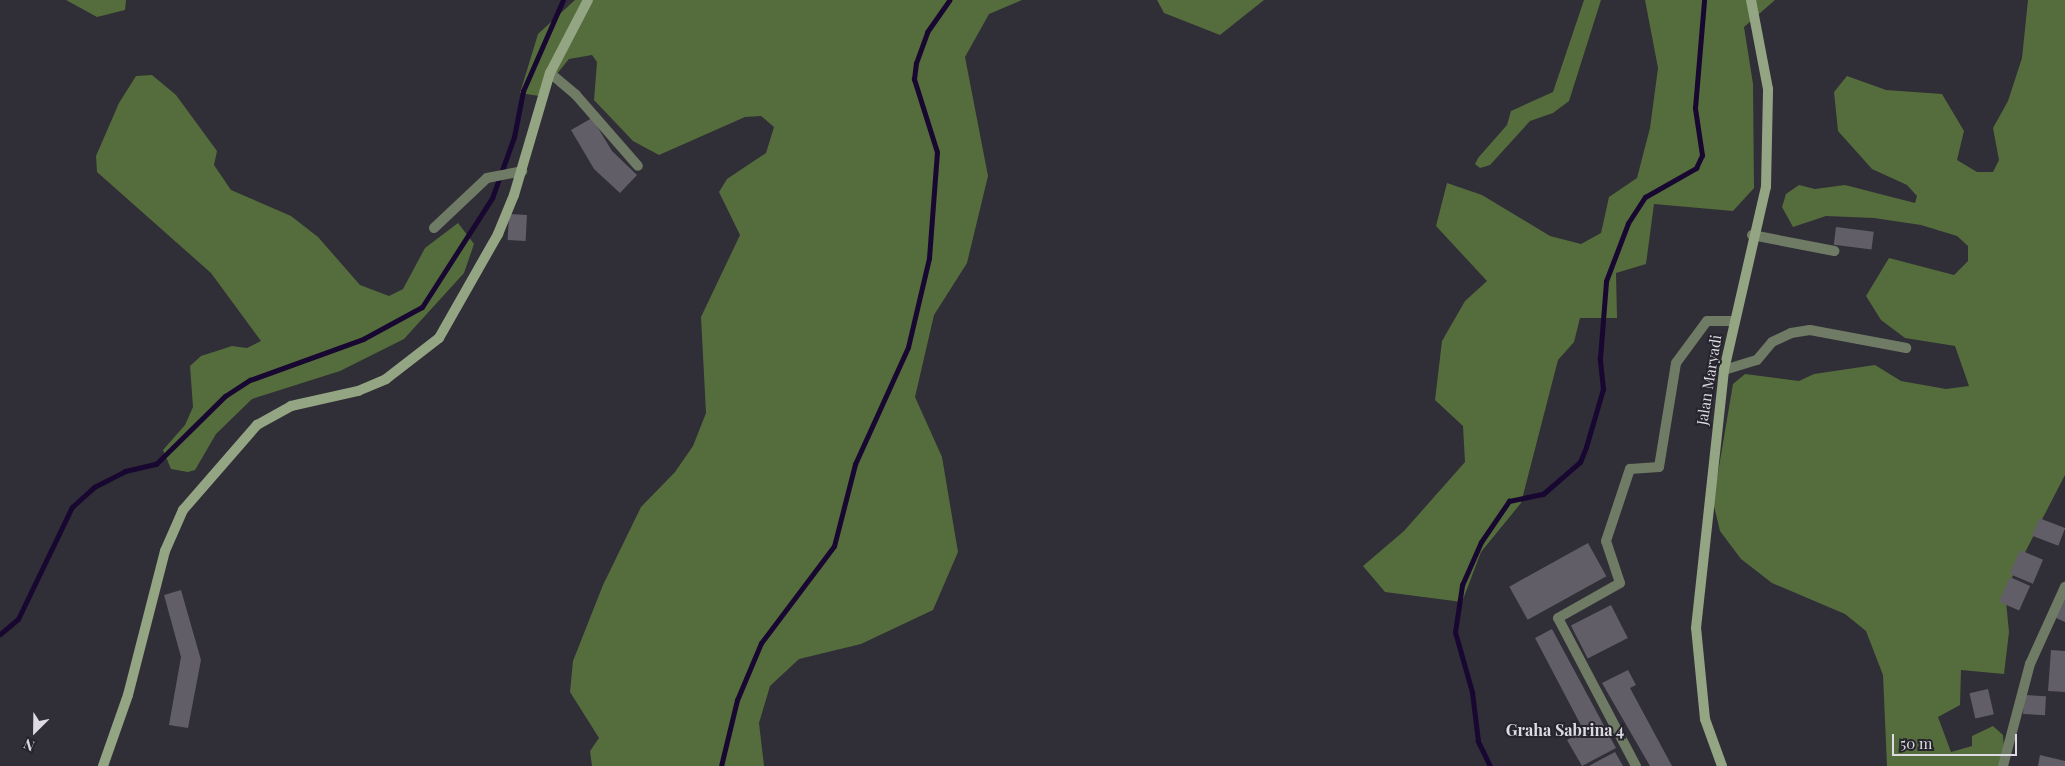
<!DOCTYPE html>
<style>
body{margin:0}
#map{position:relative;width:2065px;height:766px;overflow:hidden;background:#302e36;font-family:"Playfair Display",serif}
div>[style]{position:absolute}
.forest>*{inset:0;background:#556d3c}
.stream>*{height:5px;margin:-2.5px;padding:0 2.5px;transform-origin:2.5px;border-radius:2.5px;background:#180730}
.building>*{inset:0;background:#615e68;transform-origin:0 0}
.lane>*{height:10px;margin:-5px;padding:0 5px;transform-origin:5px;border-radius:5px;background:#6f7b65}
.street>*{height:10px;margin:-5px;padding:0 5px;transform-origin:5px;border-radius:5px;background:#6f7b65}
.secondary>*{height:10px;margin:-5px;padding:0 5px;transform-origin:5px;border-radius:5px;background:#93a582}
span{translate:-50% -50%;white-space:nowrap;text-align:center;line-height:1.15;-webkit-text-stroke:4px #26242c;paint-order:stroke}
.street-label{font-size:15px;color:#dddbe1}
.neighbourhood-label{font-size:16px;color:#dddbe1;font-weight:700}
.north{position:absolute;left:10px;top:706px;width:50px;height:50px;-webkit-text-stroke:4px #26242c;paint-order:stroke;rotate:203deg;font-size:14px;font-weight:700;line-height:20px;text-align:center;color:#dddbe1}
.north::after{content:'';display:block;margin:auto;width:18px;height:22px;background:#dddbe1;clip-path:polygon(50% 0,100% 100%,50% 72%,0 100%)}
.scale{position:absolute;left:1892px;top:734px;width:125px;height:22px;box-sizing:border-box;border:2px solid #dddbe1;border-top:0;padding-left:6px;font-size:15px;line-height:18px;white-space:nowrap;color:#dddbe1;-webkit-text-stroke:4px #26242c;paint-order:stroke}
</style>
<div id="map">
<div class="forest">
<div style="clip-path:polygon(66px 0,126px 0,125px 10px,97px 17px)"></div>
<div style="clip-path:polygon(575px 0,1022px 0,989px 14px,965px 57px,988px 176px,967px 263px,934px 315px,915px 397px,942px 457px,958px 552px,933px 610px,861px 644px,799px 659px,770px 686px,759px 723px,764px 766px,592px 766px,590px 751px,599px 738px,570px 692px,573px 661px,603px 585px,641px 507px,675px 472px,693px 446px,706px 413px,701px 317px,740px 235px,719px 192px,727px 179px,766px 153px,774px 127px,761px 116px,745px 117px,659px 155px,633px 141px,594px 100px,597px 62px,592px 55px,569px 59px,539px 96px,520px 93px,538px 34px)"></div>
<div style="clip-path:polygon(1157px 0,1264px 0,1220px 35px,1164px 13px)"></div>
<div style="clip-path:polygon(1584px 0,1601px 0,1569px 101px,1553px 113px,1530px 121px,1490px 165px,1480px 168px,1475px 164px,1478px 158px,1507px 125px,1511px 111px,1553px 92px)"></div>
<div style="clip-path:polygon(1645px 0,1775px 0,1744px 27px,1753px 84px,1754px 188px,1733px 211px,1654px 204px,1646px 264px,1616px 273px,1617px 318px,1580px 318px,1574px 342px,1558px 360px,1521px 503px,1481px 552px,1462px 602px,1385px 592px,1363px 566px,1404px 531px,1465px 462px,1463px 426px,1435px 400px,1442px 341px,1465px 301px,1487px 281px,1436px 226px,1447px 183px,1482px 195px,1550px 236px,1581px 244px,1601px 233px,1609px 197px,1637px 178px,1650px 128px,1658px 68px)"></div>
<div style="clip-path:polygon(2028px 0,2065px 0,2065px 475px,2005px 591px,2009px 632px,2004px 674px,1961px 670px,1960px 705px,1938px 717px,1951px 752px,1972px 746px,1972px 736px,1993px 726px,2003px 735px,2005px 766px,1887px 766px,1883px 675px,1866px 631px,1845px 614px,1772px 583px,1741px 559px,1720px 531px,1713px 502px,1733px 384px,1745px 374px,1799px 381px,1814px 374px,1875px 365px,1901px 381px,1946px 389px,1969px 386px,1955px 346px,1905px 338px,1881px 320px,1866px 296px,1889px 258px,1954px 275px,1968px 261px,1968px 246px,1957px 236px,1921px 225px,1874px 218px,1826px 216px,1793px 227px,1782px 207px,1786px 194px,1799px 185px,1815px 189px,1845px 185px,1915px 203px,1917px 196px,1907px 185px,1872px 169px,1838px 131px,1834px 92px,1847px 76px,1886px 90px,1942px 94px,1964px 131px,1957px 160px,1977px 172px,1993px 172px,1999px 160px,1993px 128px,2008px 101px,2022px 58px)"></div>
<div style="clip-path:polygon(152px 75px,176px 95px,217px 151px,214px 165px,231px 190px,291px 216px,318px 237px,360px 285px,389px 296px,403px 289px,425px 248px,458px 223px,474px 244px,464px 273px,404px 339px,340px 371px,252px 399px,216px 434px,195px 470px,188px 472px,171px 469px,163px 450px,185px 425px,193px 407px,190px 366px,201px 356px,232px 346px,247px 348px,261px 341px,211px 273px,97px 172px,96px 156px,119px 103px,136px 76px)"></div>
</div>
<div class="stream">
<div style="left:0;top:634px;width:23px;rotate:-40deg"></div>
<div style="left:18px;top:619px;width:124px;rotate:-64.3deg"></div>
<div style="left:72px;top:507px;width:30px;rotate:-42deg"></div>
<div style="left:94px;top:487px;width:35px;rotate:-27deg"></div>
<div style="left:125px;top:471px;width:32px;rotate:-13deg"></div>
<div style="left:156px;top:464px;width:97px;rotate:-44.6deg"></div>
<div style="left:225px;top:396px;width:30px;rotate:-33deg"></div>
<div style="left:250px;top:380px;width:120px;rotate:-19.9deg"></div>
<div style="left:363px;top:339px;width:67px;rotate:-28.5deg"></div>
<div style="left:422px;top:307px;width:130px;rotate:-57.3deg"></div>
<div style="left:492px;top:198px;width:65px;rotate:-70.2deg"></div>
<div style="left:514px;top:137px;width:47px;rotate:-78.9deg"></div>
<div style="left:523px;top:91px;width:99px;rotate:-66.3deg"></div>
<div style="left:721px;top:766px;width:68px;rotate:-76.4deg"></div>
<div style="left:737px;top:700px;width:62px;rotate:-67.2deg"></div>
<div style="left:761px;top:643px;width:121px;rotate:-53deg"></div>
<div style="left:834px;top:546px;width:85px;rotate:-75.6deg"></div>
<div style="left:855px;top:464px;width:128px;rotate:-65.6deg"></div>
<div style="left:908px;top:347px;width:91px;rotate:-76.7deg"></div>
<div style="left:929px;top:258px;width:106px;rotate:-85.7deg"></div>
<div style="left:937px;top:152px;width:77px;rotate:-107.5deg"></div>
<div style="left:914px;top:79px;width:16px;rotate:-83deg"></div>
<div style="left:916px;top:63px;width:33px;rotate:-70deg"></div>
<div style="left:927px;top:32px;width:39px;rotate:-55deg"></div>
<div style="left:1490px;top:766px;width:28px;rotate:-116deg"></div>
<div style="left:1478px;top:741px;width:49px;rotate:-97deg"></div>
<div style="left:1472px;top:692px;width:62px;rotate:-105.8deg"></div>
<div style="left:1455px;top:632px;width:48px;rotate:-81.5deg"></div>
<div style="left:1462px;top:585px;width:47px;rotate:-66.2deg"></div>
<div style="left:1481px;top:542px;width:50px;rotate:-55.7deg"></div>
<div style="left:1509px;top:501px;width:35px;rotate:-12deg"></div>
<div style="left:1543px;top:494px;width:49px;rotate:-40.9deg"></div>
<div style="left:1580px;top:462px;width:16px;rotate:-68deg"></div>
<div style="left:1586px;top:447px;width:60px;rotate:-73.7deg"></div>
<div style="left:1603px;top:389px;width:31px;rotate:-96deg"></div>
<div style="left:1600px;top:358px;width:77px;rotate:-85.5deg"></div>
<div style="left:1606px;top:281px;width:62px;rotate:-69.2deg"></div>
<div style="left:1628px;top:223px;width:31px;rotate:-57deg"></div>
<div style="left:1645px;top:197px;width:59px;rotate:-29.6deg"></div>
<div style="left:1696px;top:168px;width:14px;rotate:-65deg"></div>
<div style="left:1702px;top:155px;width:48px;rotate:-98.5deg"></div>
<div style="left:1695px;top:108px;width:108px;rotate:-85.2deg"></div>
</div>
<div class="building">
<div style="clip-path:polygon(592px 118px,612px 151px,637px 175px,620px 193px,594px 169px,571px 130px)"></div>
<div style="left:509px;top:214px;width:18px;height:26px;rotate:3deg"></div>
<div style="left:1836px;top:227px;width:38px;height:18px;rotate:7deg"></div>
<div style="left:2039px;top:518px;width:28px;height:19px;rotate:21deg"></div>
<div style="left:1588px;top:543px;width:38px;height:90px;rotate:61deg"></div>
<div style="left:2020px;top:550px;width:25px;height:26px;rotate:23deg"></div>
<div style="left:2010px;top:577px;width:22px;height:27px;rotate:24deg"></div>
<div style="clip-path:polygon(181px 590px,201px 660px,188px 728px,169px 725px,181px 657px,164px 595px)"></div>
<div style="clip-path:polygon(2065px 598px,2065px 622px,2056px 618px)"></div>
<div style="left:1611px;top:605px;width:37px;height:45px;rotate:63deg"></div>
<div style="clip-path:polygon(1552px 629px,1616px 748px,1582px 766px,1567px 740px,1584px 731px,1535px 638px)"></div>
<div style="clip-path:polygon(2051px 650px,2065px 651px,2065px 692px,2048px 691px)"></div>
<div style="clip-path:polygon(1628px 670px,1636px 685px,1630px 688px,1672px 766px,1650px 766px,1602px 683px)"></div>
<div style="left:1988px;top:689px;width:26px;height:19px;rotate:77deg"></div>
<div style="left:2024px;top:695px;width:22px;height:19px;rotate:3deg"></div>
<div style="clip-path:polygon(1615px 752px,1623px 766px,1589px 766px,1598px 761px)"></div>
<div style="clip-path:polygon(2040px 755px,2065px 761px,2065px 766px,2038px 766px)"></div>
</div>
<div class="lane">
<div style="left:550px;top:73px;width:34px;rotate:40deg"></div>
<div style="left:576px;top:95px;width:94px;rotate:48.9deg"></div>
<div style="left:434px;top:228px;width:73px;rotate:-43.3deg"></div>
<div style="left:487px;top:178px;width:36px;rotate:-11deg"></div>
</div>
<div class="street">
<div style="left:1752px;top:235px;width:84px;rotate:11deg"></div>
<div style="left:1724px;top:370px;width:34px;rotate:-17deg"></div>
<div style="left:1757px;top:360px;width:23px;rotate:-50deg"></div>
<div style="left:1772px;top:342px;width:21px;rotate:-25deg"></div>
<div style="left:1791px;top:333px;width:19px;rotate:-9deg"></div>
<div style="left:1810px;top:330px;width:98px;rotate:10.6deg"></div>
<div style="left:1636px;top:766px;width:167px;rotate:-117.8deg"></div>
<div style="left:1558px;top:618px;width:71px;rotate:-29.4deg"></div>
<div style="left:1620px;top:583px;width:44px;rotate:-108.4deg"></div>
<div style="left:1606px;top:541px;width:76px;rotate:-71.6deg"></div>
<div style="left:1630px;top:469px;width:29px;rotate:-4deg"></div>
<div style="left:1659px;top:467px;width:105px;rotate:-80.7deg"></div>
<div style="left:1676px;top:363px;width:52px;rotate:-53.6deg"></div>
<div style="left:1707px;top:321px;width:28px"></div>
<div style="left:2003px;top:766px;width:106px;rotate:-75.2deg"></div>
<div style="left:2030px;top:664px;width:85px;rotate:-65.6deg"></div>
</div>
<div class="secondary">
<div style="left:103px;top:766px;width:75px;rotate:-70.6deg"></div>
<div style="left:128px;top:695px;width:149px;rotate:-75.6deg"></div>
<div style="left:165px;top:551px;width:45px;rotate:-66.3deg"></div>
<div style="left:183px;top:510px;width:113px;rotate:-49deg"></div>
<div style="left:257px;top:425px;width:39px;rotate:-29deg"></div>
<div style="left:291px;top:406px;width:69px;rotate:-12.6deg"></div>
<div style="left:358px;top:391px;width:30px;rotate:-23deg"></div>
<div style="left:386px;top:379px;width:67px;rotate:-37.7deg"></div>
<div style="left:439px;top:338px;width:120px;rotate:-60.4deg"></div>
<div style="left:498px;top:234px;width:42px;rotate:-67.7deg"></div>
<div style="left:514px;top:195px;width:127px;rotate:-73.6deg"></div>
<div style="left:550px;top:73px;width:82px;rotate:-62.5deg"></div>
<div style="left:1722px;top:766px;width:50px;rotate:-109.9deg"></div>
<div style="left:1705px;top:719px;width:91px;rotate:-95.6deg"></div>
<div style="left:1696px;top:628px;width:260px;rotate:-83.8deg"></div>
<div style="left:1724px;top:370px;width:188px;rotate:-77.1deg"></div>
<div style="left:1766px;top:187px;width:98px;rotate:-88.8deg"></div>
<div style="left:1768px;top:89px;width:91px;rotate:-100.8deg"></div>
</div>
<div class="street-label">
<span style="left:1709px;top:380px;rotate:-81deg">Jalan Maryadi</span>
</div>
<div class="neighbourhood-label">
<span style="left:1565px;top:730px">Graha Sabrina 4</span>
</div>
<div class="north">N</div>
<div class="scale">50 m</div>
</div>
